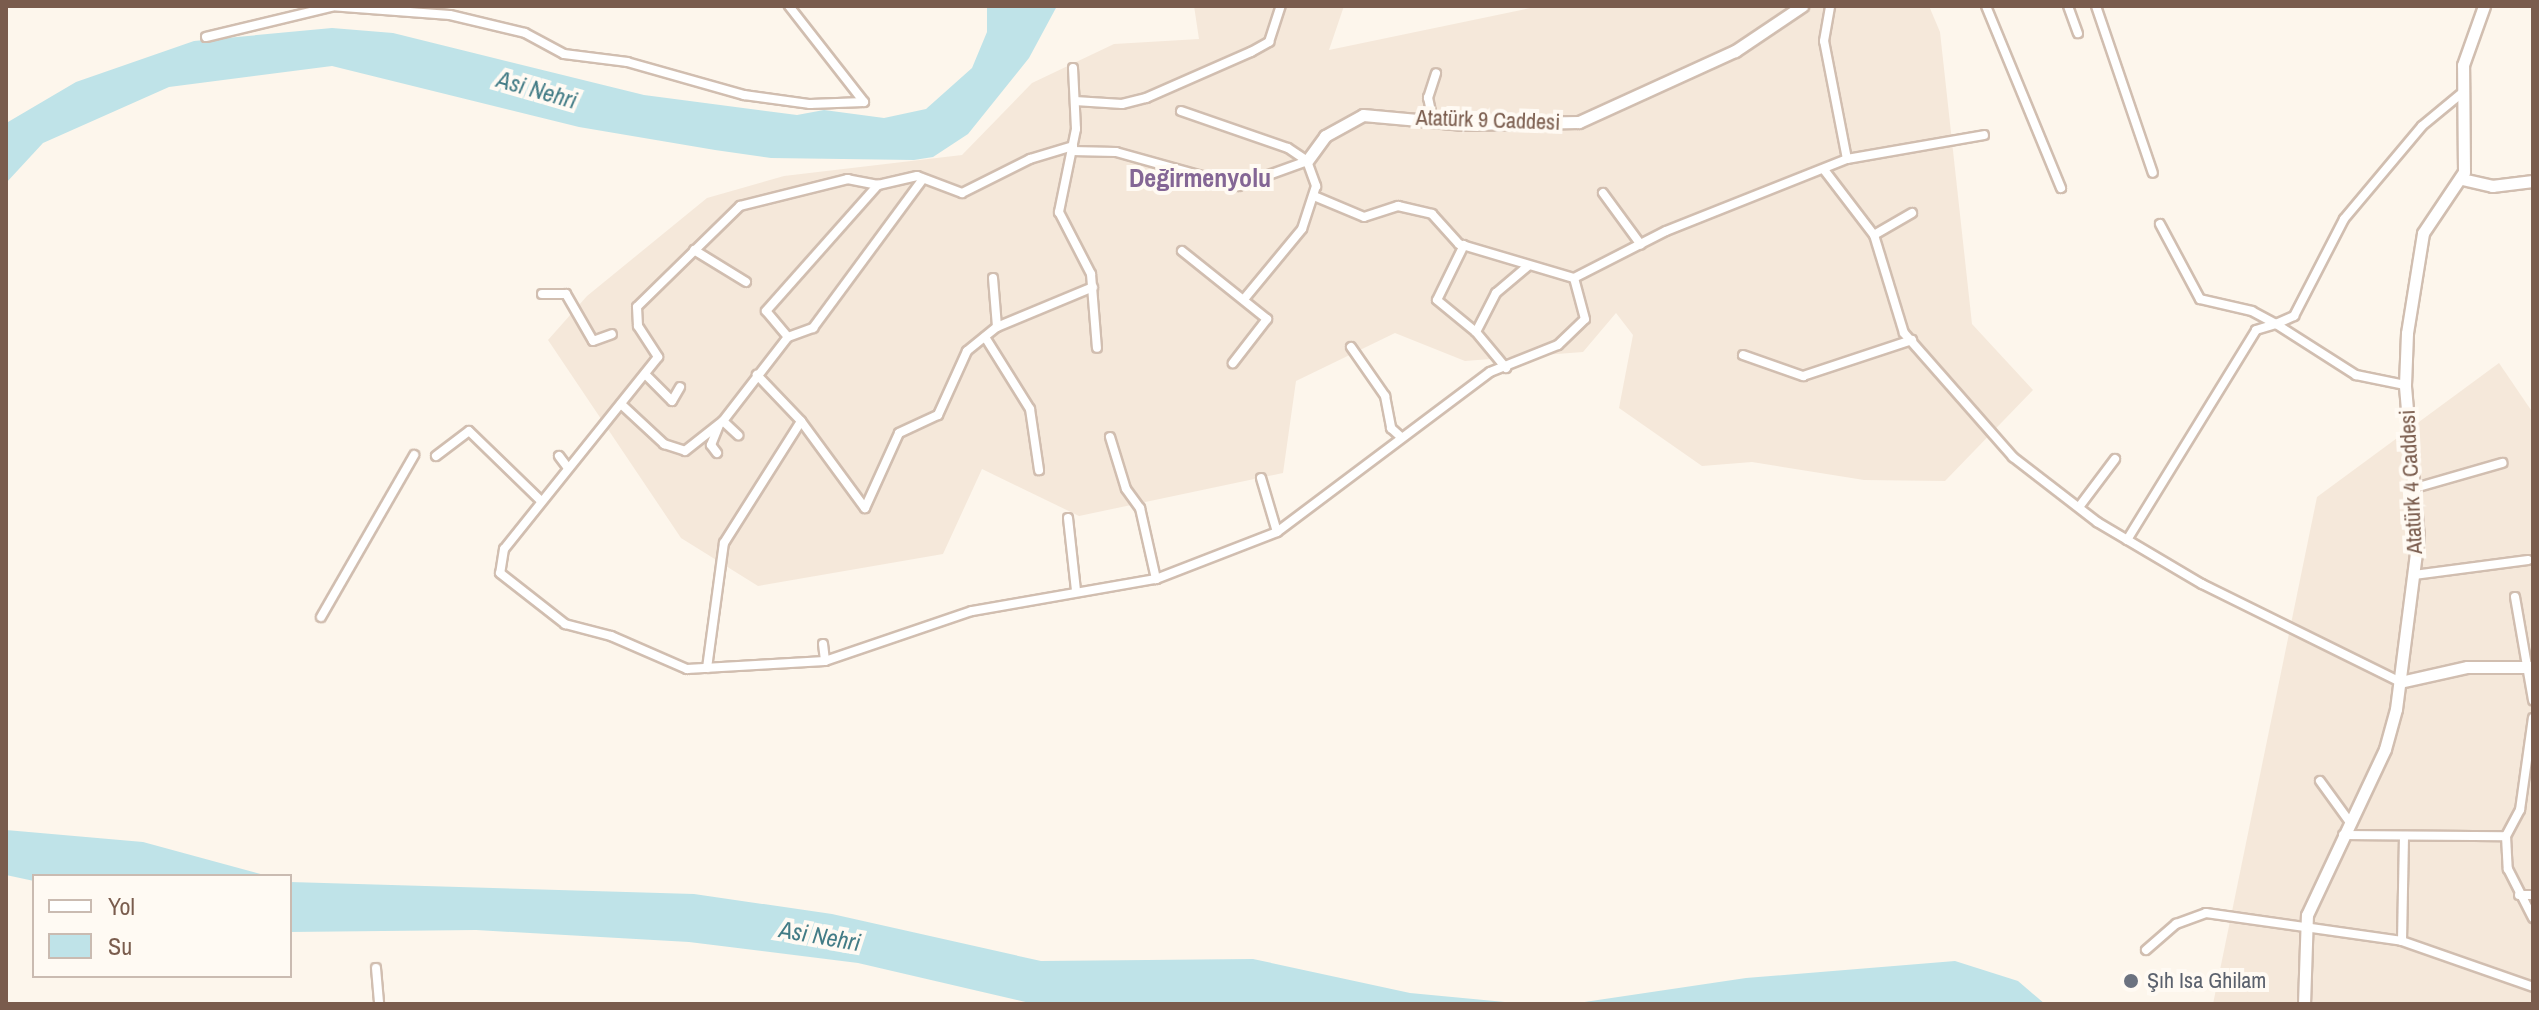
<!DOCTYPE html>
<meta charset="utf-8">
<style>
body{margin:0}
#map{position:relative;width:2539px;height:1010px;overflow:hidden;background:#fdf6ec;font-family:"Archivo Narrow",sans-serif}
div>[style]{position:absolute}
.residential>*{inset:0;background:#f5e8da}
.water>*{inset:0;background:#bfe3e8}
.roads{filter:drop-shadow(2px 0 #d1beb0) drop-shadow(-2px 0 #d1beb0) drop-shadow(0 2px #d1beb0) drop-shadow(0 -2px #d1beb0)}
.street>*{height:8px;margin:-4px;padding:0 4px;transform-origin:4px;border-radius:4px;background:#fff}
.secondary>*{height:11px;margin:-5.5px;padding:0 5.5px;transform-origin:5.5px;border-radius:5.5px;background:#fff}
.dots>*{width:22px;height:22px;translate:-50% -50%;box-sizing:border-box;border:4px solid #fffaf3;border-radius:50%}
span{translate:-50% -50%;white-space:nowrap;text-align:center;line-height:1.15;-webkit-text-stroke:8px #fffaf3;paint-order:stroke}
.street-label{font-size:22px;color:#7a5c4d}
.worship-label{font-size:22px;color:#5b616d}
.left{translate:0 -50%;text-align:left}
.water-label{font-size:24px;color:#437c86;font-style:italic}
.quarter-label{font-size:26px;color:#846695;font-weight:700}
.frame{position:absolute;inset:0;border:8px solid #7a5c4d;pointer-events:none}
.legend{position:absolute;left:32px;top:874px;width:260px;height:104px;box-sizing:border-box;background:#fffaf3;border:2px solid #cabbb1;margin:0;padding:10px 14px;list-style:none;font-size:24px;color:#7a5c4d}
.legend li{display:flex;align-items:center;gap:16px;height:40px}
.legend b{width:40px;border:2px solid #cabbb1}
</style>
<div id="map">
<div class="residential">
<div style="clip-path:polygon(1194px 6px,1344px 6px,1329px 50px,1540px 6px,1929px 6px,1940px 32px,1972px 324px,2033px 390px,1945px 481px,1864px 480px,1752px 462px,1702px 466px,1619px 408px,1633px 335px,1616px 313px,1583px 352px,1465px 361px,1395px 333px,1296px 381px,1283px 473px,1079px 516px,982px 469px,943px 554px,758px 586px,681px 538px,548px 340px,587px 296px,707px 198px,784px 176px,962px 155px,1032px 83px,1114px 44px,1199px 39px)"></div>
<div style="clip-path:polygon(2499px 363px,2533px 413px,2533px 1004px,2213px 1004px,2317px 497px)"></div>
</div>
<div class="water">
<div style="clip-path:polygon(987px 6px,1057px 6px,1029px 58px,968px 134px,933px 157px,914px 160px,771px 158px,715px 150px,579px 127px,332px 66px,169px 87px,43px 143px,6px 183px,8px 122px,76px 82px,194px 41px,332px 28px,393px 33px,644px 95px,797px 115px,824px 110px,884px 118px,926px 109px,972px 68px,987px 32px)"></div>
<div style="clip-path:polygon(6px 830px,143px 842px,268px 876px,34px 876px,34px 881px,6px 875px)"></div>
<div style="clip-path:polygon(290px 882px,694px 894px,832px 914px,1041px 961px,1253px 959px,1410px 993px,1527px 1004px,1030px 1003px,858px 963px,689px 942px,476px 930px,290px 932px)"></div>
<div style="clip-path:polygon(1955px 961px,2018px 981px,2045px 1004px,1571px 1004px,1746px 978px)"></div>
</div>
<div class="roads">
<div class="street">
<div style="left:330px;top:6px;width:120px;rotate:4.3deg"></div>
<div style="left:450px;top:15px;width:77px;rotate:13.5deg"></div>
<div style="left:525px;top:33px;width:44px;rotate:28.3deg"></div>
<div style="left:564px;top:54px;width:64px;rotate:7.2deg"></div>
<div style="left:627px;top:62px;width:122px;rotate:15.8deg"></div>
<div style="left:744px;top:95px;width:67px;rotate:7.8deg"></div>
<div style="left:810px;top:104px;width:54px;rotate:-2.1deg"></div>
<div style="left:864px;top:102px;width:122px;rotate:-128deg"></div>
<div style="left:1986px;top:6px;width:197px;rotate:67.6deg"></div>
<div style="left:2068px;top:6px;width:29px;rotate:70deg"></div>
<div style="left:2096px;top:6px;width:176px;rotate:71.2deg"></div>
<div style="left:206px;top:37px;width:129px;rotate:-13.5deg"></div>
<div style="left:1073px;top:68px;width:61px;rotate:87.2deg"></div>
<div style="left:1076px;top:129px;width:85px;rotate:101.6deg"></div>
<div style="left:1059px;top:212px;width:70px;rotate:62.7deg"></div>
<div style="left:1091px;top:274px;width:74px;rotate:85.4deg"></div>
<div style="left:1075px;top:101px;width:47px;rotate:3.7deg"></div>
<div style="left:1122px;top:104px;width:25px;rotate:-14deg"></div>
<div style="left:1146px;top:98px;width:115px;rotate:-23.7deg"></div>
<div style="left:1251px;top:52px;width:21px;rotate:-29deg"></div>
<div style="left:1269px;top:42px;width:38px;rotate:-72deg"></div>
<div style="left:1181px;top:111px;width:113px;rotate:19.1deg"></div>
<div style="left:1288px;top:148px;width:23px;rotate:34deg"></div>
<div style="left:1307px;top:161px;width:27px;rotate:70deg"></div>
<div style="left:1316px;top:186px;width:45px;rotate:108deg"></div>
<div style="left:1302px;top:229px;width:89px;rotate:129.6deg"></div>
<div style="left:1433px;top:121px;width:24px;rotate:-102deg"></div>
<div style="left:1428px;top:98px;width:26px;rotate:-72deg"></div>
<div style="left:1073px;top:146px;width:45px;rotate:163.2deg"></div>
<div style="left:1030px;top:159px;width:76px;rotate:153.4deg"></div>
<div style="left:962px;top:193px;width:48px;rotate:-159.3deg"></div>
<div style="left:917px;top:176px;width:40px;rotate:167deg"></div>
<div style="left:878px;top:185px;width:31px;rotate:-169deg"></div>
<div style="left:848px;top:179px;width:111px;rotate:166deg"></div>
<div style="left:740px;top:206px;width:144px;rotate:135.6deg"></div>
<div style="left:637px;top:307px;width:19px;rotate:87deg"></div>
<div style="left:638px;top:326px;width:37px;rotate:57deg"></div>
<div style="left:658px;top:357px;width:246px;rotate:128.7deg"></div>
<div style="left:504px;top:549px;width:24px;rotate:99deg"></div>
<div style="left:500px;top:573px;width:83px;rotate:38.1deg"></div>
<div style="left:565px;top:624px;width:48px;rotate:14.6deg"></div>
<div style="left:611px;top:636px;width:83px;rotate:23.5deg"></div>
<div style="left:687px;top:669px;width:138px;rotate:-3.3deg"></div>
<div style="left:825px;top:661px;width:155px;rotate:-18.8deg"></div>
<div style="left:972px;top:611px;width:187px;rotate:-9.9deg"></div>
<div style="left:1156px;top:579px;width:130px;rotate:-21.2deg"></div>
<div style="left:1277px;top:532px;width:266px;rotate:-36.9deg"></div>
<div style="left:1490px;top:372px;width:73px;rotate:-21.7deg"></div>
<div style="left:1558px;top:345px;width:37px;rotate:-44deg"></div>
<div style="left:1585px;top:319px;width:42px;rotate:-105deg"></div>
<div style="left:1072px;top:151px;width:44px;rotate:1.3deg"></div>
<div style="left:1116px;top:152px;width:127px;rotate:15.6deg"></div>
<div style="left:1238px;top:186px;width:73px;rotate:-19.9deg"></div>
<div style="left:1847px;top:159px;width:139px;rotate:-9.9deg"></div>
<div style="left:1825px;top:171px;width:81px;rotate:52.6deg"></div>
<div style="left:1874px;top:235px;width:102px;rotate:73deg"></div>
<div style="left:1904px;top:333px;width:165px;rotate:48.7deg"></div>
<div style="left:2013px;top:457px;width:106px;rotate:37.7deg"></div>
<div style="left:2097px;top:522px;width:122px;rotate:30.6deg"></div>
<div style="left:2202px;top:584px;width:221px;rotate:26.3deg"></div>
<div style="left:1603px;top:193px;width:64px;rotate:53.8deg"></div>
<div style="left:1314px;top:196px;width:54px;rotate:22.8deg"></div>
<div style="left:1364px;top:217px;width:36px;rotate:-18deg"></div>
<div style="left:1398px;top:206px;width:35px;rotate:13deg"></div>
<div style="left:1432px;top:214px;width:40px;rotate:48deg"></div>
<div style="left:1459px;top:244px;width:120px;rotate:16.5deg"></div>
<div style="left:1574px;top:278px;width:103px;rotate:-27.1deg"></div>
<div style="left:1666px;top:231px;width:195px;rotate:-21.7deg"></div>
<div style="left:1847px;top:159px;width:120px;rotate:-101deg"></div>
<div style="left:1824px;top:41px;width:36px;rotate:-80deg"></div>
<div style="left:1874px;top:235px;width:44px;rotate:-30.1deg"></div>
<div style="left:1464px;top:245px;width:61px;rotate:116.1deg"></div>
<div style="left:1437px;top:300px;width:50px;rotate:39.4deg"></div>
<div style="left:1476px;top:332px;width:44px;rotate:-62.9deg"></div>
<div style="left:1496px;top:293px;width:42px;rotate:-40.2deg"></div>
<div style="left:694px;top:250px;width:61px;rotate:31.6deg"></div>
<div style="left:1182px;top:251px;width:109px;rotate:38.7deg"></div>
<div style="left:1267px;top:319px;width:56px;rotate:127.7deg"></div>
<div style="left:993px;top:278px;width:49px;rotate:85.3deg"></div>
<div style="left:542px;top:294px;width:24px"></div>
<div style="left:566px;top:294px;width:54px;rotate:60.1deg"></div>
<div style="left:593px;top:341px;width:20px;rotate:-20deg"></div>
<div style="left:2276px;top:324px;width:20px;rotate:-24deg"></div>
<div style="left:2294px;top:316px;width:109px;rotate:-62.7deg"></div>
<div style="left:2344px;top:219px;width:121px;rotate:-50deg"></div>
<div style="left:2422px;top:126px;width:52px;rotate:-39.5deg"></div>
<div style="left:2276px;top:324px;width:95px;rotate:32.5deg"></div>
<div style="left:2356px;top:375px;width:50px;rotate:11.5deg"></div>
<div style="left:1476px;top:332px;width:47px;rotate:50.2deg"></div>
<div style="left:788px;top:337px;width:34px;rotate:-130deg"></div>
<div style="left:766px;top:311px;width:169px;rotate:-48.4deg"></div>
<div style="left:985px;top:337px;width:85px;rotate:58deg"></div>
<div style="left:1030px;top:409px;width:62px;rotate:81.6deg"></div>
<div style="left:1351px;top:347px;width:60px;rotate:55.2deg"></div>
<div style="left:1385px;top:396px;width:33px;rotate:79deg"></div>
<div style="left:1391px;top:428px;width:13px;rotate:42deg"></div>
<div style="left:1743px;top:355px;width:64px;rotate:19.3deg"></div>
<div style="left:1803px;top:376px;width:115px;rotate:-18.3deg"></div>
<div style="left:645px;top:374px;width:38px;rotate:45deg"></div>
<div style="left:672px;top:401px;width:16px;rotate:-60deg"></div>
<div style="left:621px;top:404px;width:59px;rotate:42.9deg"></div>
<div style="left:664px;top:444px;width:22px;rotate:18deg"></div>
<div style="left:685px;top:451px;width:48px;rotate:-38.3deg"></div>
<div style="left:723px;top:421px;width:106px;rotate:-52.3deg"></div>
<div style="left:788px;top:337px;width:27px;rotate:-20deg"></div>
<div style="left:813px;top:328px;width:185px;rotate:-53.6deg"></div>
<div style="left:723px;top:421px;width:21px;rotate:43deg"></div>
<div style="left:801px;top:421px;width:108px;rotate:53.7deg"></div>
<div style="left:865px;top:508px;width:82px;rotate:-65.6deg"></div>
<div style="left:899px;top:433px;width:43px;rotate:-24.8deg"></div>
<div style="left:938px;top:415px;width:70px;rotate:-65.6deg"></div>
<div style="left:967px;top:351px;width:38px;rotate:-39deg"></div>
<div style="left:997px;top:327px;width:104px;rotate:-22.6deg"></div>
<div style="left:1110px;top:437px;width:54px;rotate:72.9deg"></div>
<div style="left:1126px;top:489px;width:24px;rotate:54deg"></div>
<div style="left:1140px;top:508px;width:73px;rotate:77.3deg"></div>
<div style="left:717px;top:453px;width:10px;rotate:-127deg"></div>
<div style="left:711px;top:445px;width:22px;rotate:-68deg"></div>
<div style="left:436px;top:456px;width:41px;rotate:-37.1deg"></div>
<div style="left:469px;top:431px;width:100px;rotate:44.2deg"></div>
<div style="left:559px;top:456px;width:15px;rotate:53deg"></div>
<div style="left:1261px;top:478px;width:56px;rotate:73.5deg"></div>
<div style="left:2415px;top:488px;width:91px;rotate:-16deg"></div>
<div style="left:2079px;top:507px;width:60px;rotate:-53.1deg"></div>
<div style="left:1068px;top:518px;width:72px;rotate:83.7deg"></div>
<div style="left:2127px;top:540px;width:246px;rotate:-58.4deg"></div>
<div style="left:2256px;top:330px;width:21px;rotate:-17deg"></div>
<div style="left:2276px;top:324px;width:27px;rotate:-152deg"></div>
<div style="left:2252px;top:311px;width:53px;rotate:-167deg"></div>
<div style="left:2200px;top:299px;width:85px;rotate:-118.1deg"></div>
<div style="left:2414px;top:575px;width:115px;rotate:-7.5deg"></div>
<div style="left:2515px;top:597px;width:105px;rotate:80.1deg"></div>
<div style="left:321px;top:617px;width:187px;rotate:-60.1deg"></div>
<div style="left:823px;top:644px;width:17px;rotate:83deg"></div>
<div style="left:707px;top:668px;width:126px;rotate:-82.3deg"></div>
<div style="left:724px;top:543px;width:144px;rotate:-57.7deg"></div>
<div style="left:801px;top:421px;width:64px;rotate:-133.7deg"></div>
<div style="left:2320px;top:781px;width:49px;rotate:54.1deg"></div>
<div style="left:2343px;top:835px;width:163px;rotate:0.4deg"></div>
<div style="left:2506px;top:836px;width:33px;rotate:87deg"></div>
<div style="left:2508px;top:869px;width:55px;rotate:63deg"></div>
<div style="left:2506px;top:836px;width:30px;rotate:-62deg"></div>
<div style="left:2520px;top:810px;width:93px;rotate:-82deg"></div>
<div style="left:2519px;top:895px;width:14px"></div>
<div style="left:2402px;top:941px;width:105px;rotate:-88.9deg"></div>
<div style="left:2146px;top:950px;width:40px;rotate:-41deg"></div>
<div style="left:2176px;top:924px;width:32px;rotate:-20deg"></div>
<div style="left:2206px;top:913px;width:198px;rotate:8.1deg"></div>
<div style="left:2402px;top:941px;width:139px;rotate:19.3deg"></div>
<div style="left:376px;top:968px;width:36px;rotate:85deg"></div>
</div>
<div class="secondary">
<div style="left:1307px;top:161px;width:31px;rotate:-54deg"></div>
<div style="left:1325px;top:136px;width:43px;rotate:-28.9deg"></div>
<div style="left:1363px;top:115px;width:98px;rotate:5.2deg"></div>
<div style="left:1461px;top:124px;width:118px;rotate:-1deg"></div>
<div style="left:1579px;top:122px;width:171px;rotate:-24.5deg"></div>
<div style="left:1735px;top:51px;width:81px;rotate:-33.9deg"></div>
<div style="left:2462px;top:179px;width:31px;rotate:13deg"></div>
<div style="left:2492px;top:186px;width:41px;rotate:-7deg"></div>
<div style="left:2400px;top:682px;width:69px;rotate:-12.6deg"></div>
<div style="left:2467px;top:667px;width:66px"></div>
<div style="left:2304px;top:1004px;width:89px;rotate:-88.1deg"></div>
<div style="left:2307px;top:915px;width:183px;rotate:-64.8deg"></div>
<div style="left:2385px;top:749px;width:41px;rotate:-74.6deg"></div>
<div style="left:2396px;top:709px;width:172px;rotate:-82.7deg"></div>
<div style="left:2418px;top:538px;width:154px;rotate:-94.9deg"></div>
<div style="left:2405px;top:385px;width:52px;rotate:-87.8deg"></div>
<div style="left:2407px;top:333px;width:101px;rotate:-80.9deg"></div>
<div style="left:2423px;top:233px;width:73px;rotate:-56.1deg"></div>
<div style="left:2464px;top:172px;width:107px;rotate:-90.5deg"></div>
<div style="left:2463px;top:65px;width:63px;rotate:-70.4deg"></div>
</div>
</div>
<div class="dots">
<div style="left:2131px;top:981px;background:#6b7280"></div>
</div>
<div class="street-label">
<span style="left:1488px;top:120px;rotate:2deg">Atatürk 9 Caddesi</span>
<span style="left:2411px;top:482px;rotate:-93deg">Atatürk 4 Caddesi</span>
</div>
<div class="worship-label">
<span class="left" style="left:2147px;top:981px">Şıh Isa Ghilam</span>
</div>
<div class="water-label">
<span style="left:537px;top:90px;rotate:16deg">Asi Nehri</span>
<span style="left:820px;top:936px;rotate:10deg">Asi Nehri</span>
</div>
<div class="quarter-label">
<span style="left:1200px;top:178px">Değirmenyolu</span>
</div>
<div class="frame"></div>
<ul class="legend">
<li><b style="height:10px;background:#fff"></b>Yol</li>
<li><b style="height:22px;background:#bfe3e8"></b>Su</li>
</ul>
</div>
